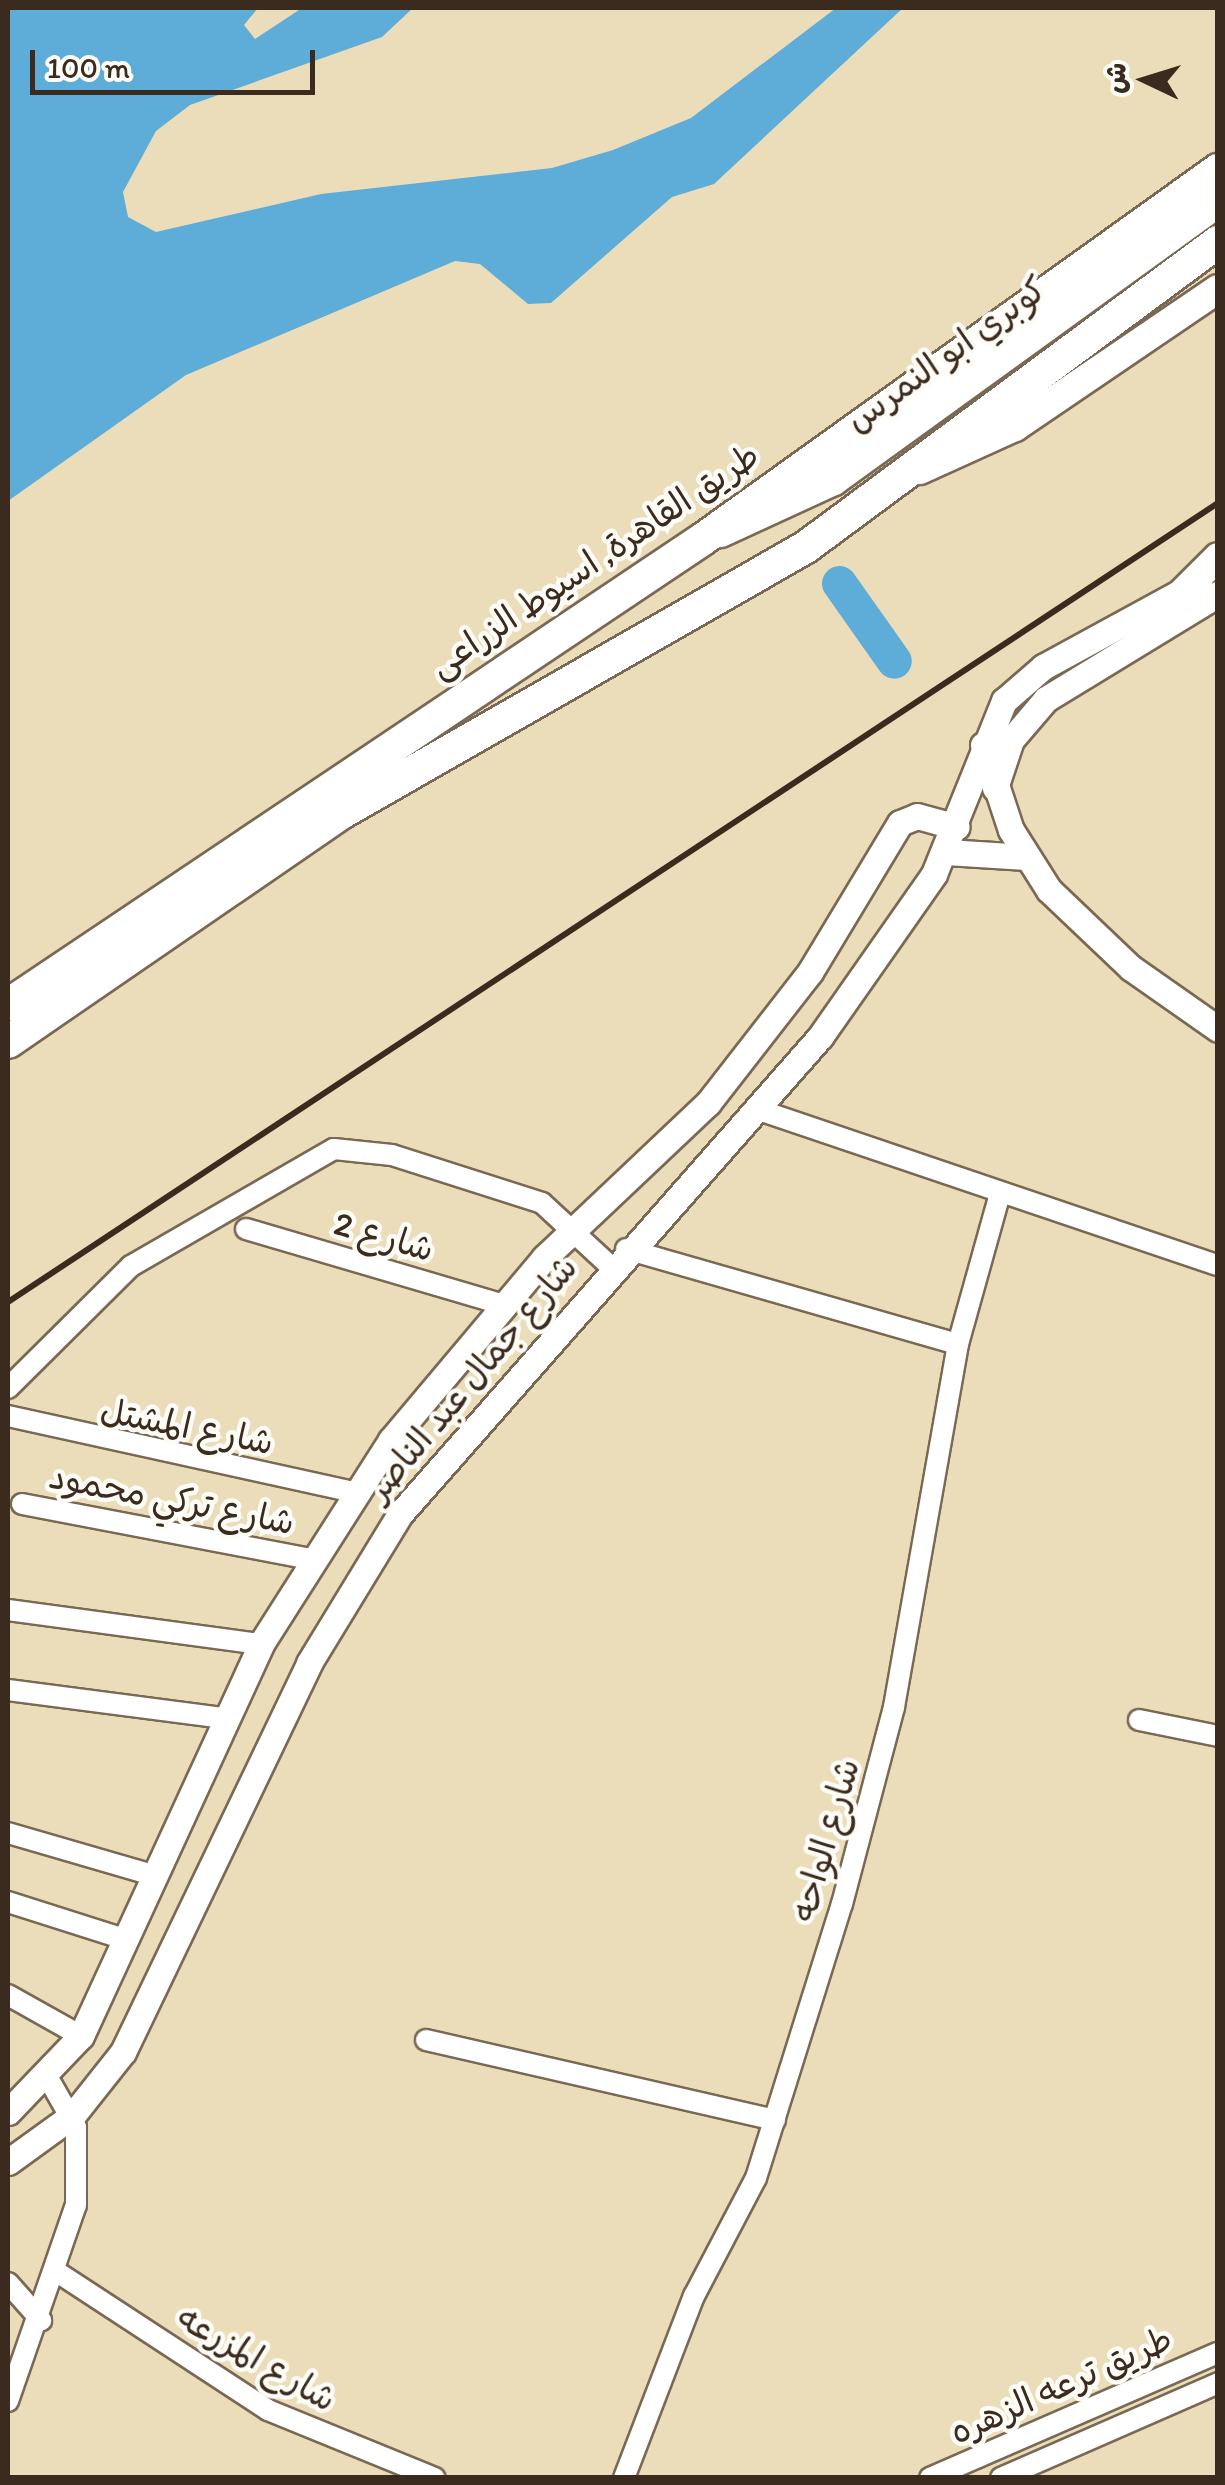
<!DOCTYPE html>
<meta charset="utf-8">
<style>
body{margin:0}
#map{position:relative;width:1225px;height:2485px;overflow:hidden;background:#ebddb9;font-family:Itim,"Playpen Sans Arabic",sans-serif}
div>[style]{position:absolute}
.water>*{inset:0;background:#5eadd8}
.river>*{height:35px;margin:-17.5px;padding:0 17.5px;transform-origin:17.5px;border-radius:17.5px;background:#5eadd8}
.roads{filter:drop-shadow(2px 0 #796954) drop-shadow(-2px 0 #796954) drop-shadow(0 2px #796954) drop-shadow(0 -2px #796954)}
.minor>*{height:20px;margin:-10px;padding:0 10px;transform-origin:10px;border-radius:10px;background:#fff}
.tertiary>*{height:25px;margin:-12.5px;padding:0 12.5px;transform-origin:12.5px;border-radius:12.5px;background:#fff}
.secondary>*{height:28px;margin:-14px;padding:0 14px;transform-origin:14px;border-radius:14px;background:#fff}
.trunk>*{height:32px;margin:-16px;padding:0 16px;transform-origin:16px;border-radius:16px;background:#fff}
.rail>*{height:6px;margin:-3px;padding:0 3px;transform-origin:3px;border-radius:3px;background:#3b2a1e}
span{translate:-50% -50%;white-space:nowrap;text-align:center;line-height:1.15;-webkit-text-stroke:9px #fdfcf7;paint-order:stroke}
.street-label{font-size:35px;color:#3b2a1e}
.frame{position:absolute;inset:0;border:10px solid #3b2a1e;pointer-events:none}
.north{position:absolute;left:1095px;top:30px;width:100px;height:100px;-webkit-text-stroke:8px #fdfcf7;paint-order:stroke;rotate:274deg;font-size:28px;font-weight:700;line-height:40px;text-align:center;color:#3b2a1e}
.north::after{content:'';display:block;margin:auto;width:35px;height:45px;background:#3b2a1e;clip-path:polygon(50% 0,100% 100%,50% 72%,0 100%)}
.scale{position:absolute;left:30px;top:50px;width:285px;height:45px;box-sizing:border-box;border:5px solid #3b2a1e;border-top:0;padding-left:12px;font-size:30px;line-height:35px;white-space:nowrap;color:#3b2a1e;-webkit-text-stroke:8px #fdfcf7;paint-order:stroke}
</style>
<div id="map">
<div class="water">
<div style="clip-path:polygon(8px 8px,258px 8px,244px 25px,255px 39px,302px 8px,413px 8px,382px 37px,190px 105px,156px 131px,123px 192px,128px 217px,156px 232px,321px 194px,552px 168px,613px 150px,691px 118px,836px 8px,903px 8px,714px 184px,672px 197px,551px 303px,528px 304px,480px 264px,455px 261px,186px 375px,8px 501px)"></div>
</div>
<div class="river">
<div style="left:839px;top:583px;width:95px;rotate:54.8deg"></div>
</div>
<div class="roads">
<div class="minor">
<div style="left:759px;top:1110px;width:484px;rotate:18.7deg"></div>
<div style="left:246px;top:1229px;width:269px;rotate:16.4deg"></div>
<div style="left:626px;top:1249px;width:345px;rotate:16deg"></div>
<div style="left:8px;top:1388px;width:173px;rotate:-44.8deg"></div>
<div style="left:131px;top:1266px;width:234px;rotate:-30deg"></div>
<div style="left:334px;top:1149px;width:58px;rotate:5.9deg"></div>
<div style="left:392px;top:1155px;width:157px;rotate:17.7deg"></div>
<div style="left:542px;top:1203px;width:93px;rotate:42.8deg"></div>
<div style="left:8px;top:1416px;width:355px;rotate:12.4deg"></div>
<div style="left:22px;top:1504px;width:293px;rotate:10.8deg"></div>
<div style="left:8px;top:1610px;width:255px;rotate:7.7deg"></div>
<div style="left:8px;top:1690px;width:218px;rotate:7.4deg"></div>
<div style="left:1139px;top:1720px;width:81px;rotate:11.4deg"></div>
<div style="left:8px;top:1833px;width:151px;rotate:16.2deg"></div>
<div style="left:8px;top:1902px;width:122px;rotate:17.7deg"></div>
<div style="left:8px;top:1995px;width:84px;rotate:29.3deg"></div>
<div style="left:426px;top:2040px;width:358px;rotate:12.9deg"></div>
<div style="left:57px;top:2272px;width:252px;rotate:33.2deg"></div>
<div style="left:268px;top:2410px;width:180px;rotate:22.2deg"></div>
<div style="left:8px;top:2283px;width:50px;rotate:48.3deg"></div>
<div style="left:8px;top:2401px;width:207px;rotate:-70.9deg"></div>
<div style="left:76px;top:2205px;width:78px;rotate:-90deg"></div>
<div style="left:76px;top:2127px;width:56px;rotate:-119.7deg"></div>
<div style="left:624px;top:2478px;width:195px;rotate:-69deg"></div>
<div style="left:694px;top:2296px;width:133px;rotate:-62.3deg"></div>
<div style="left:756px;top:2178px;width:287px;rotate:-72.6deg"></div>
<div style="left:842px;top:1904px;width:204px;rotate:-75.2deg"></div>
<div style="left:894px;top:1707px;width:369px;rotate:-80deg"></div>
<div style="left:958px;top:1344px;width:156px;rotate:-74.4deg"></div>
<div style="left:930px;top:2478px;width:314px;rotate:-23.5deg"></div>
<div style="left:1001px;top:2478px;width:237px;rotate:-23.6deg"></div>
</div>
<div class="tertiary">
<div style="left:983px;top:745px;width:89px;rotate:71.8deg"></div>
<div style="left:1011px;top:830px;width:71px;rotate:57.7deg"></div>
<div style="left:1049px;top:890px;width:113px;rotate:43.6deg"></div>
<div style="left:1131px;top:968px;width:106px;rotate:35deg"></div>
<div style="left:995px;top:788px;width:51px;rotate:-71.6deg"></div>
<div style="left:1011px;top:740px;width:54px;rotate:-49.5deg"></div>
<div style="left:1046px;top:699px;width:202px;rotate:-31.4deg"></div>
<div style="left:946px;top:852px;width:80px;rotate:3.6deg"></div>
<div style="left:8px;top:2112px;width:105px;rotate:-46.2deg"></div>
<div style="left:81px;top:2036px;width:431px;rotate:-65.3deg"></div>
<div style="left:261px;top:1644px;width:242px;rotate:-57.5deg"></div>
<div style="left:391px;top:1440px;width:238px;rotate:-49.9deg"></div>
<div style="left:544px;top:1258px;width:226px;rotate:-43.4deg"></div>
<div style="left:708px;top:1103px;width:166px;rotate:-52.1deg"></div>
<div style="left:810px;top:972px;width:174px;rotate:-58.9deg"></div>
<div style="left:900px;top:823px;width:18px;rotate:-22deg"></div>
<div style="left:917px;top:816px;width:41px;rotate:15.4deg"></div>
<div style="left:8px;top:2162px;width:80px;rotate:-35.9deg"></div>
<div style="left:73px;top:2115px;width:80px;rotate:-51.6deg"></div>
<div style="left:123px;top:2052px;width:431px;rotate:-64.4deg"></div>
<div style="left:309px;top:1663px;width:175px;rotate:-58.6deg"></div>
<div style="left:400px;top:1514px;width:636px;rotate:-48.64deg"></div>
<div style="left:820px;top:1037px;width:199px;rotate:-55deg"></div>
<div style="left:934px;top:874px;width:187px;rotate:-68deg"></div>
<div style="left:1004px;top:701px;width:52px;rotate:-41.1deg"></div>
<div style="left:1043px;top:667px;width:178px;rotate:-28.6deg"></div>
</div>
<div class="secondary">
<div style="left:920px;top:470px;width:104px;rotate:-24.4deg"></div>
<div style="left:1015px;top:427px;width:245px;rotate:-34.2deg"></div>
<div style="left:721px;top:533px;width:124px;rotate:-24.7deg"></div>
<div style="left:834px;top:481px;width:474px;rotate:-35.9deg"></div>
<div style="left:1183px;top:592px;width:49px;rotate:-45deg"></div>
</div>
<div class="trunk">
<div style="left:8px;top:1005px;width:837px;rotate:-33.84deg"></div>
<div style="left:703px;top:539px;width:634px;rotate:-35.62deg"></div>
<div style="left:8px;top:1042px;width:406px;rotate:-34.5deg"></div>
<div style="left:343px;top:812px;width:533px;rotate:-29.78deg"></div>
<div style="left:806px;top:547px;width:513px;rotate:-36.51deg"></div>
</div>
</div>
<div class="rail">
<div style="left:8px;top:1302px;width:1450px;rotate:-33.44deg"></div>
</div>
<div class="street-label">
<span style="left:946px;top:354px;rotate:-36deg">كوبري ابو النمرس</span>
<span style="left:594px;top:560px;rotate:-34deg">طريق القاهرة, اسيوط الزراعى</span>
<span style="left:384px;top:1236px;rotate:16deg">شارع 2</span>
<span style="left:471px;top:1378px;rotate:-50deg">شارع جمال عبد الناصر</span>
<span style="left:187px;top:1426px;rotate:11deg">شارع المشتل</span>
<span style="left:172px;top:1499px;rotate:11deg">شارع تركي محمود</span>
<span style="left:825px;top:1840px;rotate:-74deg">شارع الواحه</span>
<span style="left:257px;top:2358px;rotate:30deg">شارع المزرعه</span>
<span style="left:1061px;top:2385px;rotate:-24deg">طريق ترعه الزهره</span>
</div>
<div class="frame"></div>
<div class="north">ش</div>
<div class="scale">100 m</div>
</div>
